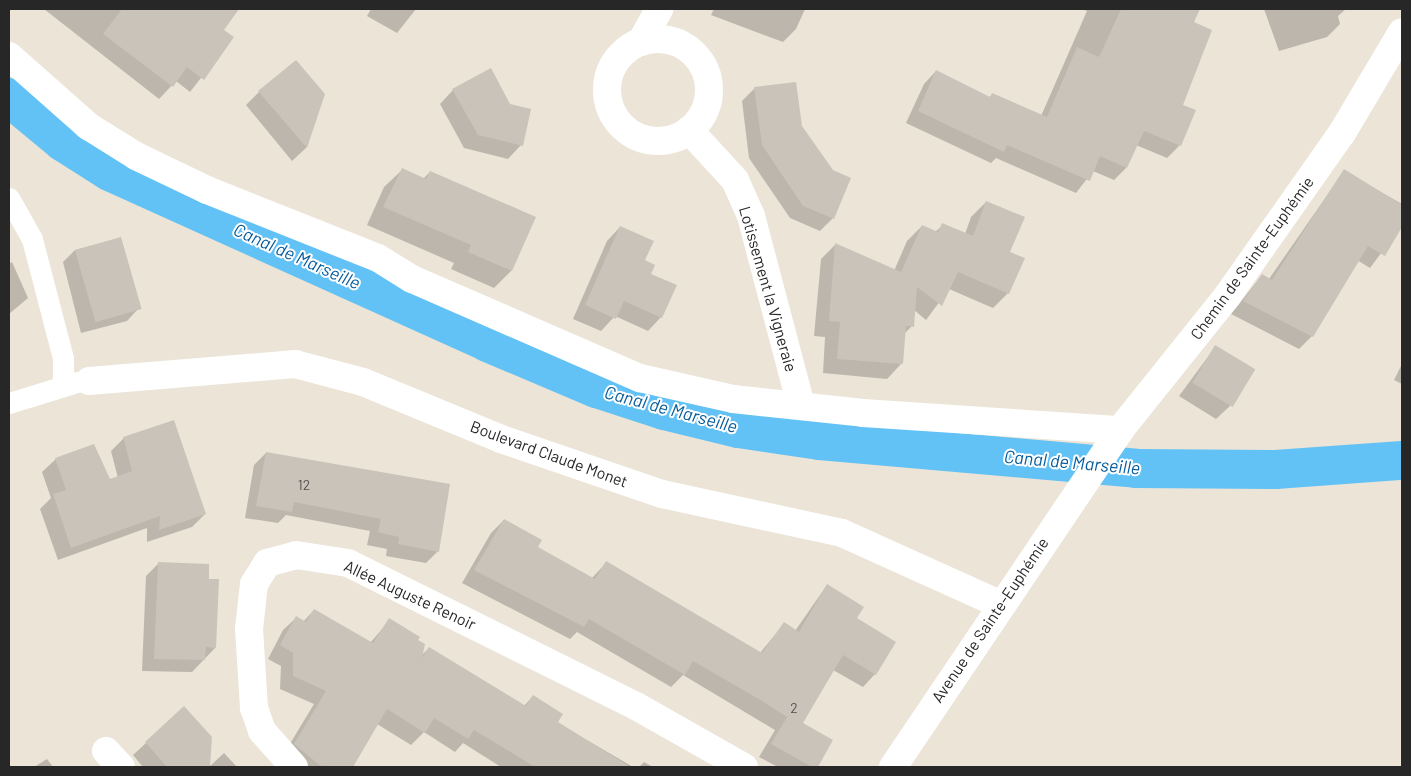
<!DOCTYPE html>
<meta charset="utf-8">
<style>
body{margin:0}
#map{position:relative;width:1411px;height:776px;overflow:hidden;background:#ebe4d7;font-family:Barlow,sans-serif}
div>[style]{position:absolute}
.shadow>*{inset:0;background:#0003}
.canal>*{height:39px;margin:-19.5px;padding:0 19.5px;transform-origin:19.5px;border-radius:19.5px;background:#62c2f5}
.building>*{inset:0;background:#c9c3ba;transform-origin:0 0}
.lane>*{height:21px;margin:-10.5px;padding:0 10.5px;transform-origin:10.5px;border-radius:10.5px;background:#fff}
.street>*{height:28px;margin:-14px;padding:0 14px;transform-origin:14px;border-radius:14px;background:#fff}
.street>.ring{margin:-14px;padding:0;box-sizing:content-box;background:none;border:28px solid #fff;border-radius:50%}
span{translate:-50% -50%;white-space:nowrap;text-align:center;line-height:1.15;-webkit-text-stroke:4px #fff;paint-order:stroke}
.number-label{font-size:14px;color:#504e4c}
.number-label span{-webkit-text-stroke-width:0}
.street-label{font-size:16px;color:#272727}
.water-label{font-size:18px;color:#065c9c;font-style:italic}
.frame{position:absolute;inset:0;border:10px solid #272727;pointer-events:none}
</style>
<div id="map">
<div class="shadow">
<div style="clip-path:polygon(44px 9px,124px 9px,134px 17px,140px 9px,217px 9px,230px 19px,222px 30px,232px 38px,190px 92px,176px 81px,159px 99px)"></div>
<div style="clip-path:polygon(371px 9px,416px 9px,397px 33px,367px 16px)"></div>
<div style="clip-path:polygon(714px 9px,805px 9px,796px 29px,783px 42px,711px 15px)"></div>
<div style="clip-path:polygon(1082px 9px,1198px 9px,1192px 22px,1181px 106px,1194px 111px,1179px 146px,1167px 158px,1136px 145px,1126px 168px,1114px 180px,1093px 171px,1076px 193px,996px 158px,991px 163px,906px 123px,924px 84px,936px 71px,988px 98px,992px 95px,1041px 116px,1087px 11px)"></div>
<div style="clip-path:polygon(1264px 9px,1346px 9px,1338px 16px,1340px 24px,1327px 37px,1279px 51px)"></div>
<div style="clip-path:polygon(755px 88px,801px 127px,833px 218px,820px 231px,790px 218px,749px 158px,742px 101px)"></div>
<div style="clip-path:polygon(453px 90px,521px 145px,508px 159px,464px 148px,440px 104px)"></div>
<div style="clip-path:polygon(259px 92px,323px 94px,306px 148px,292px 161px,246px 105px)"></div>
<div style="clip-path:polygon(402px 170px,423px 179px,430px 172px,534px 217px,511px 271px,494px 288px,451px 269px,454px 263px,367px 225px,384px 187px)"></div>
<div style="clip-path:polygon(1344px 171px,1402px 204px,1402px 225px,1370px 268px,1357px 260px,1312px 336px,1299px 349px,1231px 314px,1262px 275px,1269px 279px)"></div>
<div style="clip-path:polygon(986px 202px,1008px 252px,1008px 293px,993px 308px,949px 289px,926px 320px,914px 310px,912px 326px,904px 334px,902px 363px,887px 379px,823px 373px,825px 337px,814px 336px,821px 259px,836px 244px,894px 271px,907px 241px,922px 226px,935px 232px,943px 225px,965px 234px,971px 217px)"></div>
<div style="clip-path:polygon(620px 227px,644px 261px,661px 317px,648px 331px,615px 316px,601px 331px,573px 319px,607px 241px)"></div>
<div style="clip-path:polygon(120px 238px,139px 308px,127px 321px,81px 333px,63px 262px,75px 250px)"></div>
<div style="clip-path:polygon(12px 262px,28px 298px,9px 314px,9px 264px)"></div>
<div style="clip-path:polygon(1216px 346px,1230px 406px,1216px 419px,1179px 396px)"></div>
<div style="clip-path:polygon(1402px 364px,1402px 384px,1394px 380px)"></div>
<div style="clip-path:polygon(124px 438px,205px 514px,192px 527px,147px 542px,147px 528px,58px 560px,40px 509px,51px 498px,42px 472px,56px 459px,109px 481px,118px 478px,111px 451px)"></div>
<div style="clip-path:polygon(266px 453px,438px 551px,426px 563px,386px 556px,387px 549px,367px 545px,370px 531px,286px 515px,278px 523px,245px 518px,254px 465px)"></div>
<div style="clip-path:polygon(504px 520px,536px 547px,591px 579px,606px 563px,760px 653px,784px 624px,795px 631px,827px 585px,855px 619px,875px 674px,863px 687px,833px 670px,802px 724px,832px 741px,816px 767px,778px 767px,759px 757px,775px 730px,683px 675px,671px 687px,577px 632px,570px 639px,462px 583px,491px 533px)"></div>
<div style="clip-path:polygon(159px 563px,215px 648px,192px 672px,142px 671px,146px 576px)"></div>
<div style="clip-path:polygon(314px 610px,370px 643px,390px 620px,416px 640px,421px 656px,429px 648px,524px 706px,533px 696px,556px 722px,633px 767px,501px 767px,463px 743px,455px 752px,424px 732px,411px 745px,377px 724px,352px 767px,291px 767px,282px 757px,314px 704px,280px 689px,281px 666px,268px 659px,283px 630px,296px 618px,303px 622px)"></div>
<div style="clip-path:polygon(184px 708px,210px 738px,209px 767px,143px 767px,133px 755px)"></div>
<div style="clip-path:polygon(224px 753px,237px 767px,209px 767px)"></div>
<div style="clip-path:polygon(47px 759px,53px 767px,34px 767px)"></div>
<div style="clip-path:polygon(644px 762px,653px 767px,639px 767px)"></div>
</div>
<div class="canal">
<div style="left:9px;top:97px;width:69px;rotate:39.7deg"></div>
<div style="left:62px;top:141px;width:56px;rotate:32.6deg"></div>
<div style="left:109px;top:171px;width:415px;rotate:24.3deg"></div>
<div style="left:487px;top:342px;width:118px;rotate:22.9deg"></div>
<div style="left:596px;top:388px;width:71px;rotate:17.9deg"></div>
<div style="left:664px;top:410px;width:76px;rotate:13.7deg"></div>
<div style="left:738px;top:428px;width:82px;rotate:8.4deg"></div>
<div style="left:819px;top:440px;width:318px;rotate:5deg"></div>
<div style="left:1136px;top:468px;width:139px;rotate:0.4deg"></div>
<div style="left:1275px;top:469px;width:127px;rotate:-4.1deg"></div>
</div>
<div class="building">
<div style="clip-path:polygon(122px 9px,239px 9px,224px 30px,234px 37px,204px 80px,187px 67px,173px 87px,103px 34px)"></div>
<div style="clip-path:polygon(1121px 9px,1200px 9px,1194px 22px,1212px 30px,1183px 105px,1196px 110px,1181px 146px,1144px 131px,1127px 168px,1100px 156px,1090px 181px,1007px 145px,1004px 152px,918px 111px,936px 70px,990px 97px,992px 93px,1047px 117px,1077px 47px,1099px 57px)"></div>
<div style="clip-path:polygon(296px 60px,325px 94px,307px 148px,258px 91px)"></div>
<div style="clip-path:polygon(491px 68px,510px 104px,531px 109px,523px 146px,478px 135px,452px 89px)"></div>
<div style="clip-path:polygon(796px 82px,802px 126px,833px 170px,851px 178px,834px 219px,803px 206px,762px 145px,754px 87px)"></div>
<div style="clip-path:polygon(402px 168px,426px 179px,430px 171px,536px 217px,512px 271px,468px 252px,471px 245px,383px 207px)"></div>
<div style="clip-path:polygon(1344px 169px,1402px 205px,1402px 227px,1385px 256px,1368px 246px,1313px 337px,1243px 301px,1262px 274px,1272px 280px)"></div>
<div style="clip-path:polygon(986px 201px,1025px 217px,1010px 252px,1025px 258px,1009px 294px,958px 272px,942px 306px,917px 287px,914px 327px,906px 326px,903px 364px,837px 359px,840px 322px,829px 321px,835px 243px,901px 272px,922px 225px,938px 232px,942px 223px,973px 236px)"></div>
<div style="clip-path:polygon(620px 226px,654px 241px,645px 260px,655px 265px,651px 274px,677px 285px,662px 318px,624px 301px,616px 319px,585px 305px)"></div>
<div style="left:121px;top:237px;width:75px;height:48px;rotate:74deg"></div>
<div style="left:1215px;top:345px;width:47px;height:44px;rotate:31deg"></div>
<div style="clip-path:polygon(174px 420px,206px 514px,159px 530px,160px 516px,71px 548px,53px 494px,66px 490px,55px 458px,94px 444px,110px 479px,132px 471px,123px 437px)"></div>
<div style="clip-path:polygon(266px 452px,450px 484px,439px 552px,398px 544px,399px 537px,378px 532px,381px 519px,294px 502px,292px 512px,256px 506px)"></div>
<div style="clip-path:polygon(504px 519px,542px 540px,538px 547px,595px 579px,606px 561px,762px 653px,784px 622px,799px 632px,827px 584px,864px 607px,857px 618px,896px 642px,876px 675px,843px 655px,803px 723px,833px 740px,818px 767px,812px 767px,771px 744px,787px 717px,762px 701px,693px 661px,685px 675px,589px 619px,584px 627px,474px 570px)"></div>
<div style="clip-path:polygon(158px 562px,209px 564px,209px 579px,219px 579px,216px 648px,206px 647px,205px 660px,154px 659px)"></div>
<div style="clip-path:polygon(314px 609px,373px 643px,389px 618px,420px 637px,418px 640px,425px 644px,422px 658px,429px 647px,526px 706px,533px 695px,563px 714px,558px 722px,630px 767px,535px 767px,474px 730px,468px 739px,434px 718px,425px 733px,387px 709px,353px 767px,322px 767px,294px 744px,326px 691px,293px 676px,293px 653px,280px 645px,296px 616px,306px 622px)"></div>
<div style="clip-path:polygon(184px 706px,212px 737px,210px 767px,167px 767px,145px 742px)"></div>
</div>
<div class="lane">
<div style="left:9px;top:198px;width:47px;rotate:60.7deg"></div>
<div style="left:32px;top:239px;width:123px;rotate:75.4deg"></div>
<div style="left:63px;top:358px;width:25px;rotate:90deg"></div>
<div style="left:9px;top:403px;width:71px;rotate:-17.2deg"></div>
</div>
<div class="street">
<div class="ring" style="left:607px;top:39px;width:74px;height:74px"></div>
<div style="left:641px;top:42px;width:38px;rotate:-61deg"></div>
<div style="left:9px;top:56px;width:106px;rotate:41.5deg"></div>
<div style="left:88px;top:126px;width:57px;rotate:32deg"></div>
<div style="left:136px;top:156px;width:79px;rotate:25.6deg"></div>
<div style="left:207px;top:190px;width:184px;rotate:21.7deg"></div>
<div style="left:378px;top:258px;width:40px;rotate:32deg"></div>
<div style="left:412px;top:279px;width:249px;rotate:23.5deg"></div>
<div style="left:640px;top:378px;width:95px;rotate:12.7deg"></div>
<div style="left:733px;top:399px;width:131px;rotate:6.1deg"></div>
<div style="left:863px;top:413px;width:258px;rotate:3.8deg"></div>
<div style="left:689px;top:130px;width:68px;rotate:47.4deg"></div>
<div style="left:735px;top:180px;width:39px;rotate:66deg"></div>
<div style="left:751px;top:216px;width:196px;rotate:75.2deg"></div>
<div style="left:89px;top:381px;width:207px;rotate:-4.7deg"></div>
<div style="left:295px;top:364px;width:70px;rotate:14.8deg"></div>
<div style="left:363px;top:382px;width:149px;rotate:22.4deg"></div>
<div style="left:501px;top:439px;width:170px;rotate:18.9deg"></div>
<div style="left:662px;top:494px;width:184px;rotate:12.2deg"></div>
<div style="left:842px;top:533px;width:172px;rotate:24.3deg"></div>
<div style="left:106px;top:751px;width:22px;rotate:47deg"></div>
<div style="left:294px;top:767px;width:48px;rotate:-131.6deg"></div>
<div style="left:262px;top:731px;width:24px;rotate:-109deg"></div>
<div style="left:254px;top:708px;width:79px;rotate:-93.6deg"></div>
<div style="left:249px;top:629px;width:45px;rotate:-83.7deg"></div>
<div style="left:254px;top:584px;width:25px;rotate:-58deg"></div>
<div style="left:267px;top:563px;width:30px;rotate:-15deg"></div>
<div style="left:296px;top:555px;width:53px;rotate:8.7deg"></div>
<div style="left:348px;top:563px;width:322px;rotate:26.4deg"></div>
<div style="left:636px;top:706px;width:124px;rotate:29.5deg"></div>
<div style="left:893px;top:767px;width:406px;rotate:-56deg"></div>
<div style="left:1120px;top:430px;width:173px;rotate:-51.3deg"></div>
<div style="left:1228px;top:295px;width:198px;rotate:-54.9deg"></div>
<div style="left:1342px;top:133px;width:117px;rotate:-59.3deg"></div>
</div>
<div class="number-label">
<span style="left:304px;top:485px">12</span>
<span style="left:794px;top:708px">2</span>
</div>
<div class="street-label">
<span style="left:1252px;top:258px;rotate:-54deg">Chemin de Sainte-Euphémie</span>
<span style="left:768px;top:289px;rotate:74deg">Lotissement la Vigneraie</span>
<span style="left:549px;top:454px;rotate:20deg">Boulevard Claude Monet</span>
<span style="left:410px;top:595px;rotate:25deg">Allée Auguste Renoir</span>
<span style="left:990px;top:620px;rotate:-56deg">Avenue de Sainte-Euphémie</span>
</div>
<div class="water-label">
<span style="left:297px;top:256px;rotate:24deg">Canal de Marseille</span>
<span style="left:671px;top:409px;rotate:15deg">Canal de Marseille</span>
<span style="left:1072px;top:462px;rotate:5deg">Canal de Marseille</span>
</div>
<div class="frame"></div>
</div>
